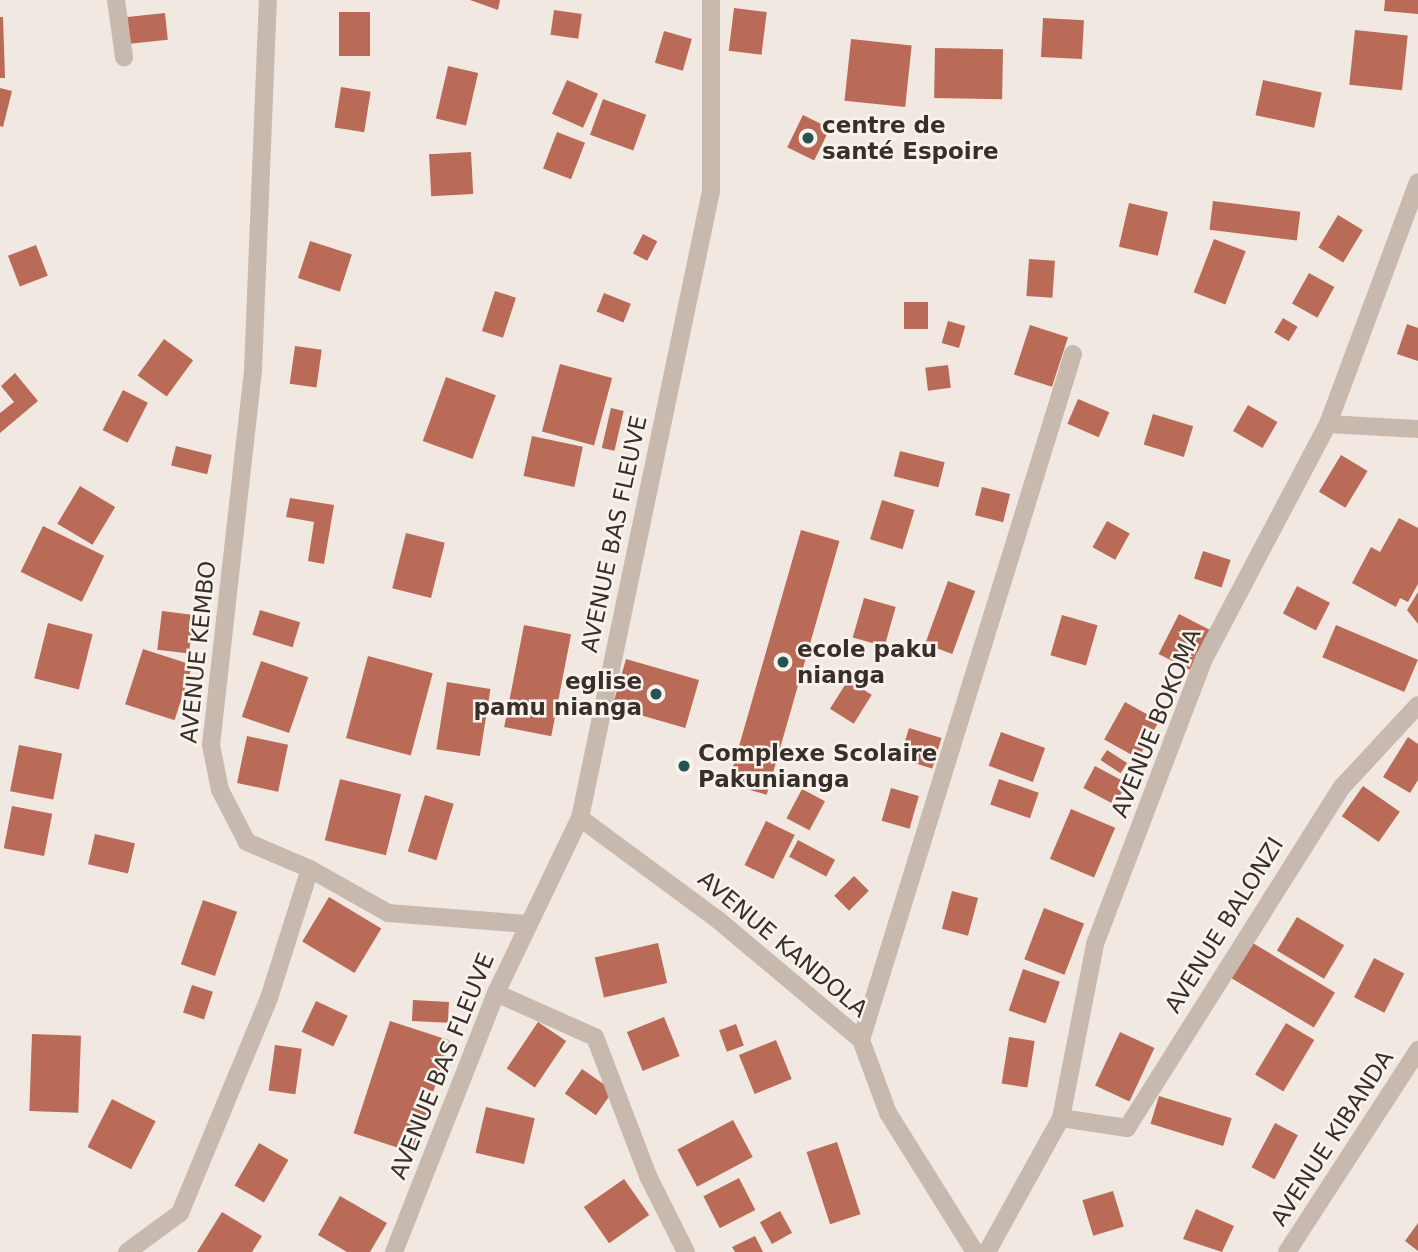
<!DOCTYPE html>
<meta charset="utf-8">
<style>
body{margin:0}
#map{position:relative;width:1418px;height:1252px;overflow:hidden;background:#f1e9e1;font-family:"DejaVu Sans",sans-serif}
div>[style]{position:absolute}
.building>*{inset:0;background:#ba6b57;transform-origin:0 0}
.minor>*{height:18px;margin:-9px;padding:0 9px;transform-origin:9px;border-radius:9px;background:#c8b9ae}
.dots>*{width:19px;height:19px;translate:-50% -50%;box-sizing:border-box;border:4px solid #f9f3ed;border-radius:50%}
span{translate:-50% -50%;white-space:nowrap;text-align:center;line-height:1.15;-webkit-text-stroke:5px #f9f3ed;paint-order:stroke}
.poi-label{font-size:23px;color:#382f2b;font-weight:700}
.left{translate:0 -50%;text-align:left}
.right{translate:-100% -50%;text-align:right}
.street-label{font-size:23px;color:#382f2b}
</style>
<div id="map">
<div class="building">
<div style="clip-path:polygon(470px 0,500px 0,498px 10px)"></div>
<div style="clip-path:polygon(1385px 0,1418px 0,1418px 14px,1384px 11px)"></div>
<div style="left:734px;top:8px;width:33px;height:43px;rotate:7deg"></div>
<div style="left:554px;top:10px;width:28px;height:25px;rotate:8deg"></div>
<div style="left:370px;top:12px;width:44px;height:31px;rotate:90deg"></div>
<div style="left:165px;top:13px;width:27px;height:38px;rotate:84deg"></div>
<div style="clip-path:polygon(0 17px,3px 17px,5px 78px,0 78px)"></div>
<div style="left:1043px;top:18px;width:41px;height:39px;rotate:3deg"></div>
<div style="left:1355px;top:30px;width:53px;height:55px;rotate:6deg"></div>
<div style="left:664px;top:31px;width:29px;height:33px;rotate:16deg"></div>
<div style="left:851px;top:39px;width:61px;height:62px;rotate:6deg"></div>
<div style="left:935px;top:48px;width:68px;height:50px;rotate:1deg"></div>
<div style="left:448px;top:66px;width:31px;height:54px;rotate:13deg"></div>
<div style="left:567px;top:80px;width:34px;height:37px;rotate:24deg"></div>
<div style="left:1263px;top:80px;width:60px;height:36px;rotate:12deg"></div>
<div style="left:341px;top:87px;width:30px;height:41px;rotate:9deg"></div>
<div style="clip-path:polygon(0 88px,12px 91px,3px 127px,0 126px)"></div>
<div style="left:603px;top:99px;width:46px;height:38px;rotate:20deg"></div>
<div style="left:803px;top:115px;width:30px;height:36px;rotate:26deg"></div>
<div style="left:557px;top:132px;width:30px;height:39px;rotate:21deg"></div>
<div style="left:471px;top:152px;width:42px;height:42px;rotate:87deg"></div>
<div style="left:1213px;top:201px;width:88px;height:29px;rotate:7deg"></div>
<div style="left:1129px;top:203px;width:40px;height:45px;rotate:13deg"></div>
<div style="left:1338px;top:215px;width:29px;height:38px;rotate:31deg"></div>
<div style="left:643px;top:234px;width:16px;height:22px;rotate:27deg"></div>
<div style="left:1214px;top:239px;width:34px;height:57px;rotate:21deg"></div>
<div style="left:310px;top:241px;width:44px;height:39px;rotate:18deg"></div>
<div style="left:36px;top:245px;width:33px;height:30px;rotate:69deg"></div>
<div style="left:1029px;top:259px;width:26px;height:37px;rotate:4deg"></div>
<div style="left:1309px;top:273px;width:29px;height:35px;rotate:29deg"></div>
<div style="left:495px;top:291px;width:22px;height:42px;rotate:18deg"></div>
<div style="left:604px;top:293px;width:29px;height:20px;rotate:22deg"></div>
<div style="left:904px;top:302px;width:24px;height:27px"></div>
<div style="left:1283px;top:318px;width:17px;height:17px;rotate:31deg"></div>
<div style="left:948px;top:321px;width:18px;height:23px;rotate:16deg"></div>
<div style="clip-path:polygon(1407px 324px,1418px 328px,1418px 361px,1397px 354px)"></div>
<div style="left:1030px;top:325px;width:40px;height:52px;rotate:18deg"></div>
<div style="left:164px;top:339px;width:36px;height:45px;rotate:36deg"></div>
<div style="left:295px;top:346px;width:27px;height:38px;rotate:8deg"></div>
<div style="left:560px;top:364px;width:54px;height:70px;rotate:15deg"></div>
<div style="left:948px;top:365px;width:23px;height:23px;rotate:83deg"></div>
<div style="clip-path:polygon(15px 373px,38px 401px,0 433px,0 413px,14px 402px,1px 386px)"></div>
<div style="left:446px;top:377px;width:53px;height:68px;rotate:20deg"></div>
<div style="left:123px;top:390px;width:28px;height:45px;rotate:27deg"></div>
<div style="left:1078px;top:399px;width:34px;height:27px;rotate:23deg"></div>
<div style="left:1248px;top:405px;width:34px;height:30px;rotate:30deg"></div>
<div style="left:611px;top:408px;width:13px;height:41px;rotate:13deg"></div>
<div style="left:1153px;top:414px;width:42px;height:32px;rotate:17deg"></div>
<div style="left:532px;top:436px;width:52px;height:41px;rotate:12deg"></div>
<div style="left:176px;top:446px;width:37px;height:20px;rotate:14deg"></div>
<div style="left:900px;top:451px;width:46px;height:26px;rotate:14deg"></div>
<div style="left:1341px;top:455px;width:31px;height:43px;rotate:31deg"></div>
<div style="left:80px;top:486px;width:41px;height:44px;rotate:31deg"></div>
<div style="left:982px;top:487px;width:29px;height:29px;rotate:14deg"></div>
<div style="clip-path:polygon(290px 498px,334px 505px,324px 564px,308px 561px,314px 522px,286px 517px)"></div>
<div style="left:882px;top:500px;width:34px;height:41px;rotate:17deg"></div>
<div style="clip-path:polygon(1399px 518px,1418px 528px,1418px 584px,1408px 602px,1400px 598px,1396px 607px,1352px 583px,1371px 547px,1380px 552px)"></div>
<div style="left:1107px;top:521px;width:26px;height:30px;rotate:29deg"></div>
<div style="left:43px;top:526px;width:68px;height:51px;rotate:26deg"></div>
<div style="left:801px;top:530px;width:40px;height:264px;rotate:16deg"></div>
<div style="left:406px;top:533px;width:40px;height:57px;rotate:14deg"></div>
<div style="left:1203px;top:551px;width:29px;height:29px;rotate:18deg"></div>
<div style="left:948px;top:581px;width:29px;height:67px;rotate:20deg"></div>
<div style="left:1297px;top:586px;width:37px;height:31px;rotate:27deg"></div>
<div style="clip-path:polygon(1418px 592px,1418px 624px,1407px 610px)"></div>
<div style="left:864px;top:598px;width:33px;height:41px;rotate:16deg"></div>
<div style="left:260px;top:610px;width:42px;height:26px;rotate:17deg"></div>
<div style="left:162px;top:611px;width:32px;height:39px;rotate:7deg"></div>
<div style="left:1179px;top:614px;width:35px;height:45px;rotate:27deg"></div>
<div style="left:1062px;top:615px;width:37px;height:42px;rotate:16deg"></div>
<div style="left:48px;top:623px;width:46px;height:57px;rotate:14deg"></div>
<div style="left:524px;top:625px;width:48px;height:104px;rotate:11deg"></div>
<div style="left:1336px;top:625px;width:89px;height:35px;rotate:23deg"></div>
<div style="left:143px;top:649px;width:52px;height:58px;rotate:18deg"></div>
<div style="left:368px;top:656px;width:67px;height:85px;rotate:15deg"></div>
<div style="left:626px;top:659px;width:76px;height:50px;rotate:16deg"></div>
<div style="left:261px;top:661px;width:50px;height:59px;rotate:19deg"></div>
<div style="left:848px;top:680px;width:28px;height:34px;rotate:32deg"></div>
<div style="left:447px;top:682px;width:44px;height:68px;rotate:9deg"></div>
<div style="left:1125px;top:702px;width:39px;height:43px;rotate:29deg"></div>
<div style="left:909px;top:728px;width:34px;height:32px;rotate:17deg"></div>
<div style="left:1001px;top:732px;width:47px;height:36px;rotate:20deg"></div>
<div style="left:247px;top:736px;width:42px;height:48px;rotate:12deg"></div>
<div style="clip-path:polygon(1408px 737px,1418px 744px,1418px 780px,1410px 793px,1383px 777px)"></div>
<div style="left:19px;top:745px;width:44px;height:47px;rotate:11deg"></div>
<div style="left:1107px;top:750px;width:24px;height:12px;rotate:33deg"></div>
<div style="left:1095px;top:766px;width:36px;height:25px;rotate:28deg"></div>
<div style="left:340px;top:779px;width:63px;height:63px;rotate:14deg"></div>
<div style="left:999px;top:779px;width:42px;height:27px;rotate:19deg"></div>
<div style="left:1363px;top:786px;width:45px;height:37px;rotate:35deg"></div>
<div style="left:891px;top:788px;width:29px;height:34px;rotate:16deg"></div>
<div style="left:802px;top:789px;width:26px;height:33px;rotate:28deg"></div>
<div style="left:425px;top:795px;width:30px;height:59px;rotate:17deg"></div>
<div style="left:12px;top:806px;width:41px;height:43px;rotate:11deg"></div>
<div style="left:1071px;top:809px;width:48px;height:54px;rotate:23deg"></div>
<div style="left:766px;top:821px;width:32px;height:49px;rotate:26deg"></div>
<div style="left:95px;top:834px;width:41px;height:31px;rotate:13deg"></div>
<div style="left:798px;top:840px;width:42px;height:19px;rotate:28deg"></div>
<div style="left:854px;top:876px;width:21px;height:28px;rotate:45deg"></div>
<div style="left:952px;top:891px;width:27px;height:39px;rotate:15deg"></div>
<div style="left:329px;top:897px;width:61px;height:52px;rotate:31deg"></div>
<div style="left:203px;top:900px;width:36px;height:68px;rotate:19deg"></div>
<div style="left:1044px;top:908px;width:43px;height:55px;rotate:21deg"></div>
<div style="left:1297px;top:917px;width:55px;height:39px;rotate:31deg"></div>
<div style="left:1251px;top:942px;width:98px;height:41px;rotate:31deg"></div>
<div style="left:658px;top:943px;width:41px;height:65px;rotate:77deg"></div>
<div style="left:1374px;top:958px;width:34px;height:44px;rotate:27deg"></div>
<div style="left:1023px;top:969px;width:39px;height:44px;rotate:19deg"></div>
<div style="left:192px;top:985px;width:22px;height:29px;rotate:18deg"></div>
<div style="left:413px;top:1000px;width:36px;height:21px;rotate:3deg"></div>
<div style="left:316px;top:1001px;width:35px;height:34px;rotate:25deg"></div>
<div style="left:664px;top:1017px;width:42px;height:40px;rotate:68deg"></div>
<div style="left:390px;top:1021px;width:63px;height:118px;rotate:18deg"></div>
<div style="left:538px;top:1022px;width:34px;height:56px;rotate:34deg"></div>
<div style="left:1286px;top:1023px;width:33px;height:60px;rotate:31deg"></div>
<div style="left:736px;top:1024px;width:23px;height:18px;rotate:70deg"></div>
<div style="left:1120px;top:1032px;width:38px;height:59px;rotate:25deg"></div>
<div style="left:32px;top:1034px;width:49px;height:77px;rotate:2deg"></div>
<div style="left:1009px;top:1037px;width:26px;height:47px;rotate:9deg"></div>
<div style="left:776px;top:1040px;width:42px;height:40px;rotate:68deg"></div>
<div style="left:275px;top:1045px;width:27px;height:46px;rotate:8deg"></div>
<div style="left:582px;top:1069px;width:38px;height:30px;rotate:35deg"></div>
<div style="left:1159px;top:1096px;width:76px;height:29px;rotate:17deg"></div>
<div style="left:112px;top:1099px;width:49px;height:54px;rotate:27deg"></div>
<div style="left:486px;top:1107px;width:50px;height:47px;rotate:13deg"></div>
<div style="left:733px;top:1120px;width:42px;height:63px;rotate:62deg"></div>
<div style="left:1275px;top:1123px;width:26px;height:50px;rotate:28deg"></div>
<div style="left:837px;top:1142px;width:76px;height:32px;rotate:72deg"></div>
<div style="left:259px;top:1143px;width:34px;height:49px;rotate:30deg"></div>
<div style="left:739px;top:1178px;width:36px;height:40px;rotate:63deg"></div>
<div style="left:624px;top:1179px;width:44px;height:49px;rotate:55deg"></div>
<div style="left:1113px;top:1191px;width:37px;height:32px;rotate:73deg"></div>
<div style="clip-path:polygon(340px 1196px,387px 1223px,370px 1252px,347px 1252px,318px 1235px)"></div>
<div style="clip-path:polygon(1196px 1209px,1234px 1226px,1222px 1252px,1183px 1239px)"></div>
<div style="left:780px;top:1211px;width:25px;height:23px;rotate:61deg"></div>
<div style="clip-path:polygon(222px 1212px,262px 1236px,252px 1252px,197px 1252px)"></div>
<div style="clip-path:polygon(1418px 1223px,1418px 1251px,1405px 1241px)"></div>
<div style="clip-path:polygon(755px 1236px,763px 1252px,735px 1252px,732px 1247px)"></div>
</div>
<div class="minor">
<div style="left:116px;top:0;width:58px;rotate:82deg"></div>
<div style="left:1328px;top:424px;width:90px;rotate:3.2deg"></div>
<div style="left:580px;top:818px;width:170px;rotate:36.4deg"></div>
<div style="left:717px;top:919px;width:188px;rotate:40deg"></div>
<div style="left:861px;top:1040px;width:78px;rotate:69.7deg"></div>
<div style="left:888px;top:1113px;width:164px;rotate:58deg"></div>
<div style="left:310px;top:869px;width:90px;rotate:29.4deg"></div>
<div style="left:388px;top:913px;width:139px;rotate:4.5deg"></div>
<div style="left:496px;top:993px;width:108px;rotate:24deg"></div>
<div style="left:595px;top:1037px;width:149px;rotate:69.1deg"></div>
<div style="left:648px;top:1176px;width:85px;rotate:63.4deg"></div>
<div style="left:861px;top:1040px;width:718px;rotate:-72.83deg"></div>
<div style="left:1061px;top:1118px;width:67px;rotate:8.6deg"></div>
<div style="left:1127px;top:1128px;width:402px;rotate:-57.8deg"></div>
<div style="left:1341px;top:788px;width:113px;rotate:-47.1deg"></div>
<div style="left:127px;top:1252px;width:66px;rotate:-36.3deg"></div>
<div style="left:180px;top:1213px;width:233px;rotate:-67.5deg"></div>
<div style="left:269px;top:998px;width:135px;rotate:-72.4deg"></div>
<div style="left:310px;top:869px;width:69px;rotate:-156.8deg"></div>
<div style="left:247px;top:842px;width:59px;rotate:-117.4deg"></div>
<div style="left:220px;top:790px;width:46px;rotate:-101.3deg"></div>
<div style="left:211px;top:745px;width:377px;rotate:-83.6deg"></div>
<div style="left:253px;top:370px;width:370px;rotate:-87.7deg"></div>
<div style="left:394px;top:1252px;width:278px;rotate:-68.5deg"></div>
<div style="left:496px;top:993px;width:194px;rotate:-64.4deg"></div>
<div style="left:580px;top:818px;width:641px;rotate:-78.2deg"></div>
<div style="left:711px;top:191px;width:191px;rotate:-90deg"></div>
<div style="left:987px;top:1252px;width:153px;rotate:-61.1deg"></div>
<div style="left:1061px;top:1118px;width:177px;rotate:-78.9deg"></div>
<div style="left:1095px;top:944px;width:305px;rotate:-69.1deg"></div>
<div style="left:1204px;top:659px;width:266px;rotate:-62.2deg"></div>
<div style="left:1328px;top:424px;width:258px;rotate:-69.6deg"></div>
<div style="left:1287px;top:1252px;width:241px;rotate:-57deg"></div>
</div>
<div class="dots">
<div style="left:808px;top:138px;background:#255455"></div>
<div style="left:783px;top:662px;background:#255455"></div>
<div style="left:656px;top:694px;background:#255455"></div>
<div style="left:684px;top:766px;background:#255455"></div>
</div>
<div class="poi-label">
<span class="left" style="left:822px;top:138px">centre de<br>santé Espoire</span>
<span class="left" style="left:797px;top:662px">ecole paku<br>nianga</span>
<span class="right" style="left:642px;top:694px">eglise<br>pamu nianga</span>
<span class="left" style="left:698px;top:766px">Complexe Scolaire<br>Pakunianga</span>
</div>
<div class="street-label">
<span style="left:614px;top:534px;rotate:-78deg">AVENUE BAS FLEUVE</span>
<span style="left:198px;top:652px;rotate:-84deg">AVENUE KEMBO</span>
<span style="left:1156px;top:723px;rotate:-68deg">AVENUE BOKOMA</span>
<span style="left:1224px;top:925px;rotate:-58deg">AVENUE BALONZI</span>
<span style="left:783px;top:944px;rotate:40deg">AVENUE KANDOLA</span>
<span style="left:442px;top:1066px;rotate:-68deg">AVENUE BAS FLEUVE</span>
<span style="left:1332px;top:1138px;rotate:-57deg">AVENUE KIBANDA</span>
</div>
</div>
